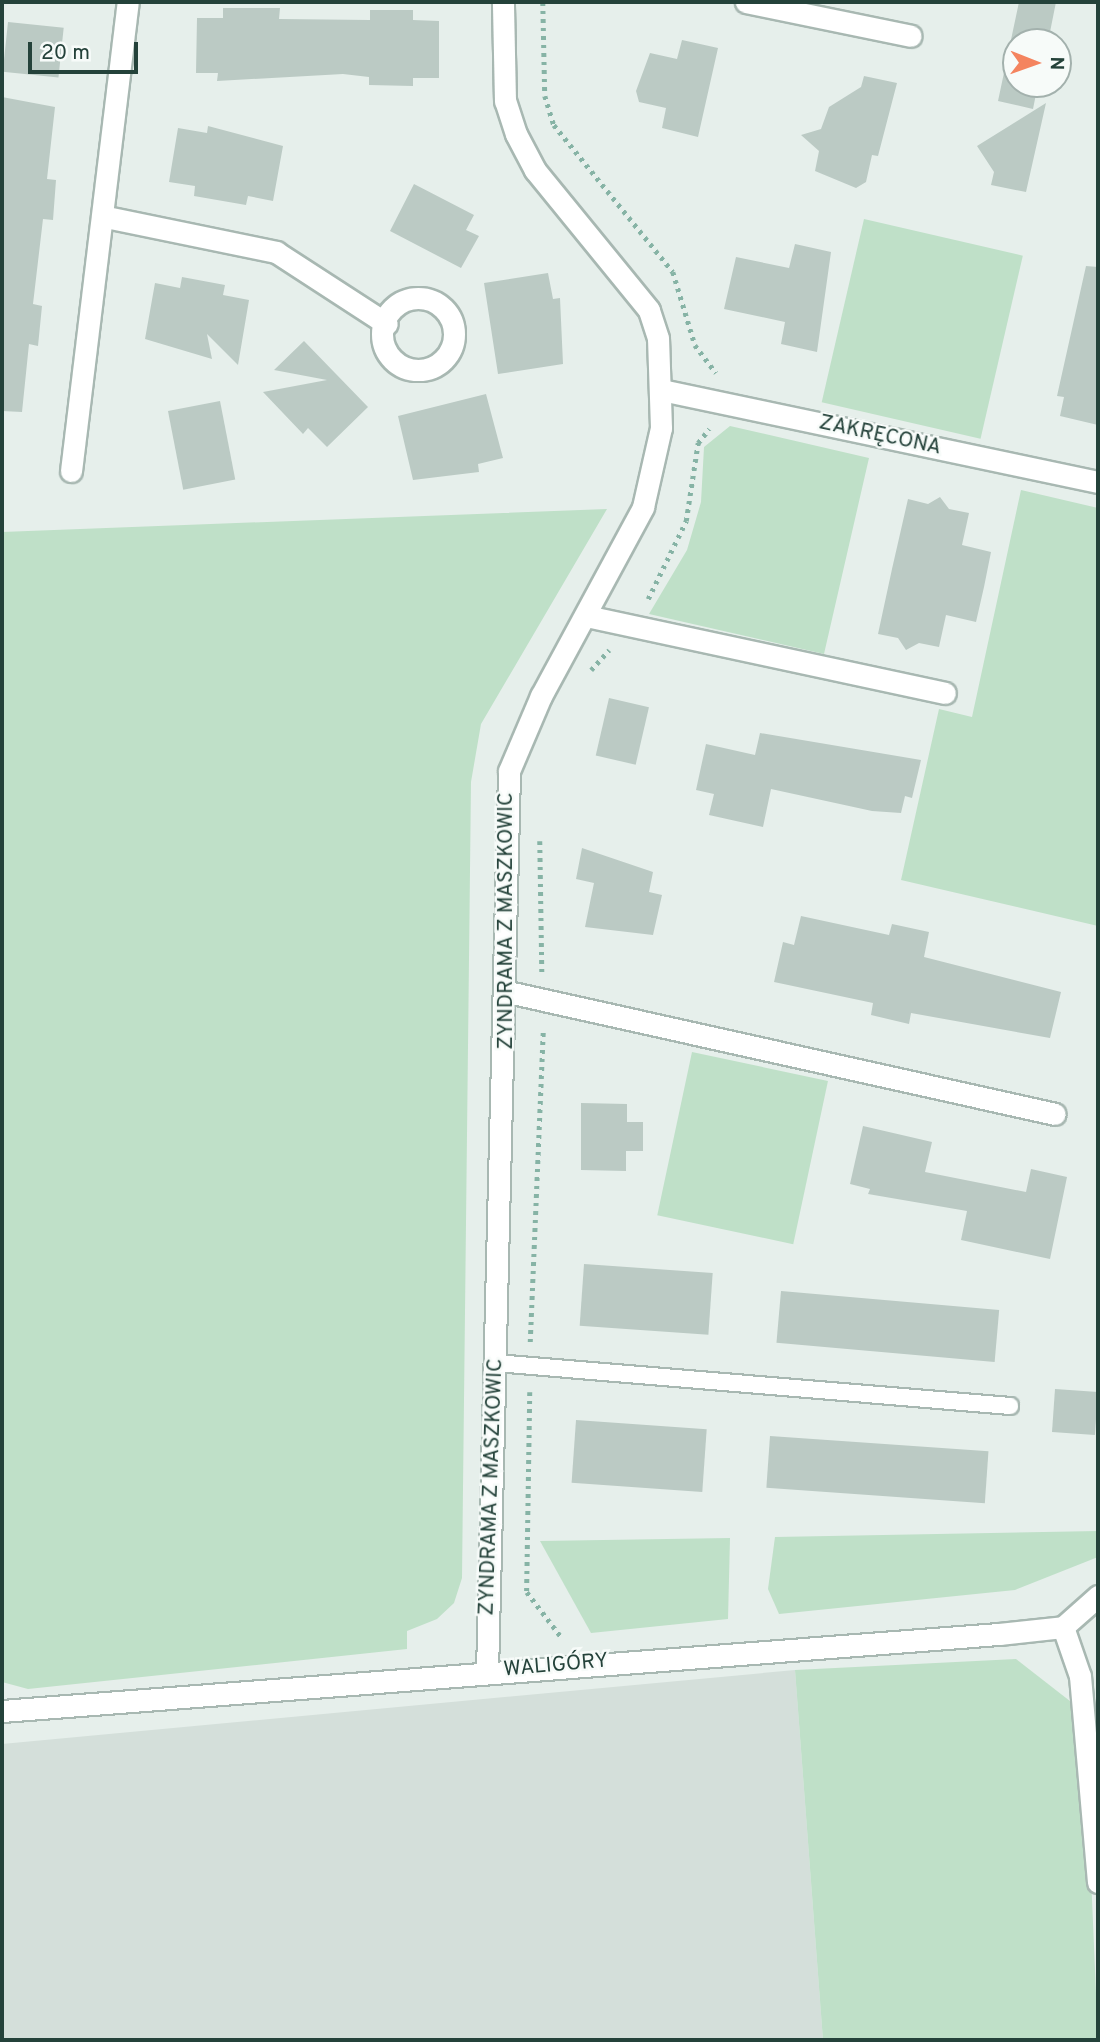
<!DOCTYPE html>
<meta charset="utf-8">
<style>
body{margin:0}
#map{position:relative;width:1100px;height:2042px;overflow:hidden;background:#e6efeb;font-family:Overpass,sans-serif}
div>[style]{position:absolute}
.built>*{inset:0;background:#d4dfda}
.green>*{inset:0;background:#bfe0c8;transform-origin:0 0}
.building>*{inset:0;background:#bbcac4;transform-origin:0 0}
.path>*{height:4.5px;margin-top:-2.25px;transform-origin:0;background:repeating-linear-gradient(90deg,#86b3a5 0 3.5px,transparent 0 8.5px)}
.roads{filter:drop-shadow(2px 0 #a8b8b2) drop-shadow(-2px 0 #a8b8b2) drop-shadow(0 2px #a8b8b2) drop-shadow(0 -2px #a8b8b2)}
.lane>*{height:16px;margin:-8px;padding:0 8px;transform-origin:8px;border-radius:8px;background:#fff}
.street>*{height:21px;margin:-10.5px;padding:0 10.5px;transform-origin:10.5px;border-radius:10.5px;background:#fff}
.street>.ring{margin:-10.5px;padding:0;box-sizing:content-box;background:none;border:21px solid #fff;border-radius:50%}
span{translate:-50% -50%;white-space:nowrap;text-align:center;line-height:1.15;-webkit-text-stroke:5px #f7fbf9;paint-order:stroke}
.street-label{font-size:21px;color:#24423a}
.frame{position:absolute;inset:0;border:4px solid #24423a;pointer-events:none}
.north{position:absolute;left:1002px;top:28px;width:70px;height:70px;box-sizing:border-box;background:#f7fbf9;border:2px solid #a3b1ad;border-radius:50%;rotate:91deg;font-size:19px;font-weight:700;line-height:28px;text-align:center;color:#24423a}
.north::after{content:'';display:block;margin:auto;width:24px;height:32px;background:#f4845f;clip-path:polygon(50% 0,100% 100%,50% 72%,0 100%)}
.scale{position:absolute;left:28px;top:42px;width:110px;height:32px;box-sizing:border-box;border:4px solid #24423a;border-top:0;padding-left:9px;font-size:21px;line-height:24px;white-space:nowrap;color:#24423a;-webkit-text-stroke:5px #f7fbf9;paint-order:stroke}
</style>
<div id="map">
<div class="built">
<div style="clip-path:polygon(795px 1670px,823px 2040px,2px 2040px,2px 1744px)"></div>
</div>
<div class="green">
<div style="left:864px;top:219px;width:163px;height:188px;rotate:13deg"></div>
<div style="clip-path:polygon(730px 426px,869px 458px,824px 654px,649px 614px,687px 550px,701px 502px,704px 447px)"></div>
<div style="clip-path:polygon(1021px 490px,1098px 508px,1098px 926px,901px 880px,939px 709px,972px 717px)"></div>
<div style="clip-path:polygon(607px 509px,481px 724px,471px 782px,462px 1578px,454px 1603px,437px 1619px,407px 1631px,407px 1649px,28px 1689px,2px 1682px,2px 532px)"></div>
<div style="left:692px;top:1052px;width:139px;height:167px;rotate:12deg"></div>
<div style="clip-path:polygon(1098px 1531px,1098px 1557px,1015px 1590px,779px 1614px,768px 1589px,775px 1537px)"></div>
<div style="clip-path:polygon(730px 1538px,728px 1619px,591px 1633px,540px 1541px)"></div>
<div style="clip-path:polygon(1016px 1659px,1084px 1712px,1098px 2040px,823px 2040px,795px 1670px)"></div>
</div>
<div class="building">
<div style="clip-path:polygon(1019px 2px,1056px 2px,1048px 42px,1016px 42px,1016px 84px,1038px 84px,1033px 109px,998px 101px)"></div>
<div style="clip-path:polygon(223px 8px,280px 8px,279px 19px,370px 20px,370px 10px,413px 10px,413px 20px,439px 21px,439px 78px,413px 78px,413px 86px,369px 85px,369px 77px,343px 74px,217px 81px,218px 73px,196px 73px,197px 18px,223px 18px)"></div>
<div style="left:8px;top:22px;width:56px;height:50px;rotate:6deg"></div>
<div style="clip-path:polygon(682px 40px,718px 48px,698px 137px,662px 128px,666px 108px,639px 102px,636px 91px,650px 53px,677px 59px)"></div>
<div style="clip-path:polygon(864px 76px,897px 83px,878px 156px,872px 155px,866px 182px,856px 188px,815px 171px,819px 151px,801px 135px,821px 129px,829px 107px,861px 87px)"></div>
<div style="clip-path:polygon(2px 97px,55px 107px,47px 179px,56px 180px,53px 220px,43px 219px,33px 304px,42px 306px,38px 346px,29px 344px,22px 412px,2px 411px)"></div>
<div style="clip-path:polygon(1046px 103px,1026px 192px,991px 185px,994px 172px,977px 146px)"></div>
<div style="clip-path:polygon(208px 126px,283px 146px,273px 201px,248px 196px,246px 205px,194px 196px,195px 186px,169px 182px,178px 128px,207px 133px)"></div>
<div style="clip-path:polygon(414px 184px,474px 215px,466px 230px,479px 236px,461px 268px,390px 231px)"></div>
<div style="clip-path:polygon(795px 244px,831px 252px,817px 352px,781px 344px,785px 322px,724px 309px,736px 257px,789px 268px)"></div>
<div style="clip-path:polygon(1086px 266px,1098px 267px,1098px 425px,1060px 416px,1064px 397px,1057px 396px)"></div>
<div style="clip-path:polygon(548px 273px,553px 299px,560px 298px,563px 364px,498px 374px,484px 283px)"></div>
<div style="clip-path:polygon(182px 277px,225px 285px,223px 295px,249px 300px,238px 365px,207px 334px,212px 359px,145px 339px,155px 283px,180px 288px)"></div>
<div style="clip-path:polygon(304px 341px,368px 407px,327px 447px,308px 428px,303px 434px,263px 392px,327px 380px,274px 370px)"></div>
<div style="clip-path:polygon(486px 394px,503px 458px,478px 464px,479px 472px,413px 480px,398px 416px)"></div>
<div style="left:220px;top:401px;width:80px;height:53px;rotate:79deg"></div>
<div style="clip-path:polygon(940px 497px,949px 509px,969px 513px,962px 545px,991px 552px,984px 587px,976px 622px,946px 615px,939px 647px,919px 643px,906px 650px,898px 638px,878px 634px,892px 569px,908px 499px,928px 504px)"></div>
<div style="left:609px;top:698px;width:41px;height:59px;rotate:13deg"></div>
<div style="clip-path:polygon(760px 733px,921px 760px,912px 798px,905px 796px,901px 813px,872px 811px,771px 789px,763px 827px,709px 815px,714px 794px,696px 790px,706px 744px,755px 755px)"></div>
<div style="clip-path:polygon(582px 848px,653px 872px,649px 892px,662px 895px,653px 935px,585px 927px,594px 883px,576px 879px)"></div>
<div style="clip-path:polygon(801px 916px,889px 935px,892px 924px,929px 932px,924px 957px,1061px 992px,1050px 1038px,911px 1013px,909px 1024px,871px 1015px,873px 1003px,774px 982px,783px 942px,794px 945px)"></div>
<div style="clip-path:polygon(581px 1103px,627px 1104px,627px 1122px,643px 1122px,643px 1151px,626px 1151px,626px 1171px,581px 1170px)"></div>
<div style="clip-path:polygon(863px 1126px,932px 1142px,925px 1172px,1026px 1192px,1031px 1169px,1067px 1177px,1050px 1259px,961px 1240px,967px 1211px,868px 1194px,870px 1189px,850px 1184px)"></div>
<div style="left:584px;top:1264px;width:129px;height:62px;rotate:4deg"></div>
<div style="left:781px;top:1291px;width:219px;height:52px;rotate:5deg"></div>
<div style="left:1055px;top:1389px;width:43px;height:43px;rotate:4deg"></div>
<div style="left:576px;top:1420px;width:131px;height:63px;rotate:4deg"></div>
<div style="left:770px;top:1436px;width:219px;height:52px;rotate:4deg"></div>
</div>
<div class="path">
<div style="left:543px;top:2px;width:94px;rotate:88.8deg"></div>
<div style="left:545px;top:96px;width:30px;rotate:73deg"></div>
<div style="left:554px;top:125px;width:189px;rotate:51deg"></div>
<div style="left:673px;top:272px;width:76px;rotate:73.2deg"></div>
<div style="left:695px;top:345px;width:35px;rotate:53deg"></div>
<div style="left:648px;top:599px;width:87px;rotate:-64deg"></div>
<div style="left:686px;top:521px;width:79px;rotate:-81.3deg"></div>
<div style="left:698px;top:443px;width:18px;rotate:-52deg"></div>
<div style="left:591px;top:670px;width:27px;rotate:-48deg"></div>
<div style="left:540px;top:841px;width:131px;rotate:89.1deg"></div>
<div style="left:530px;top:1342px;width:312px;rotate:-87.6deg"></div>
<div style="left:530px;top:1392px;width:200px;rotate:90.9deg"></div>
<div style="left:527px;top:1592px;width:58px;rotate:52.7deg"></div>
</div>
<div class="roads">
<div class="lane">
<div style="left:496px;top:1363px;width:516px;rotate:4.78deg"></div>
</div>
<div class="street">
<div style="left:746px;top:2px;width:168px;rotate:11.6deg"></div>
<div style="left:106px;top:217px;width:174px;rotate:11.6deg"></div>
<div style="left:276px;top:252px;width:132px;rotate:33deg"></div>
<div class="ring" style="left:382px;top:298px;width:51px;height:51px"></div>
<div style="left:661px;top:390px;width:447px;rotate:11.9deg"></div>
<div style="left:71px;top:471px;width:472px;rotate:-83.1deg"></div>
<div style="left:586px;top:616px;width:367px;rotate:12.1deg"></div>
<div style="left:508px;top:992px;width:560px;rotate:12.57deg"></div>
<div style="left:1063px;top:1627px;width:52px;rotate:70.9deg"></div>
<div style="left:1080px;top:1676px;width:207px;rotate:85deg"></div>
<div style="left:487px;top:1672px;width:901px;rotate:-88.6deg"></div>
<div style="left:509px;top:771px;width:82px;rotate:-66.9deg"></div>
<div style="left:541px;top:696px;width:215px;rotate:-61.6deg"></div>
<div style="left:643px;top:507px;width:81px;rotate:-77.2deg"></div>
<div style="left:661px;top:428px;width:90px;rotate:-91.9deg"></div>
<div style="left:658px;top:338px;width:29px;rotate:-108deg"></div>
<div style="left:649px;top:310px;width:181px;rotate:-129.2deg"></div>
<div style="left:535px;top:170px;width:41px;rotate:-117.8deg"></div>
<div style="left:516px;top:134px;width:35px;rotate:-108deg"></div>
<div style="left:505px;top:101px;width:99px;rotate:-91.2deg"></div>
<div style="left:2px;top:1711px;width:1000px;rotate:-4.42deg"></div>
<div style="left:999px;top:1634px;width:64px;rotate:-6.2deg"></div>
<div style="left:1063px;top:1627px;width:47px;rotate:-41.5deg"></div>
</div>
</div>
<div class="street-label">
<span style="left:880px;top:436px;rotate:12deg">ZAKRĘCONA</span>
<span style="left:507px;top:921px;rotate:-90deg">ZYNDRAMA Z MASZKOWIC</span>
<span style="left:492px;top:1487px;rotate:-88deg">ZYNDRAMA Z MASZKOWIC</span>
<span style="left:556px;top:1666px;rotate:-5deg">WALIGÓRY</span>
</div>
<div class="frame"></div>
<div class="north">N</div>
<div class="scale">20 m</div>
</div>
